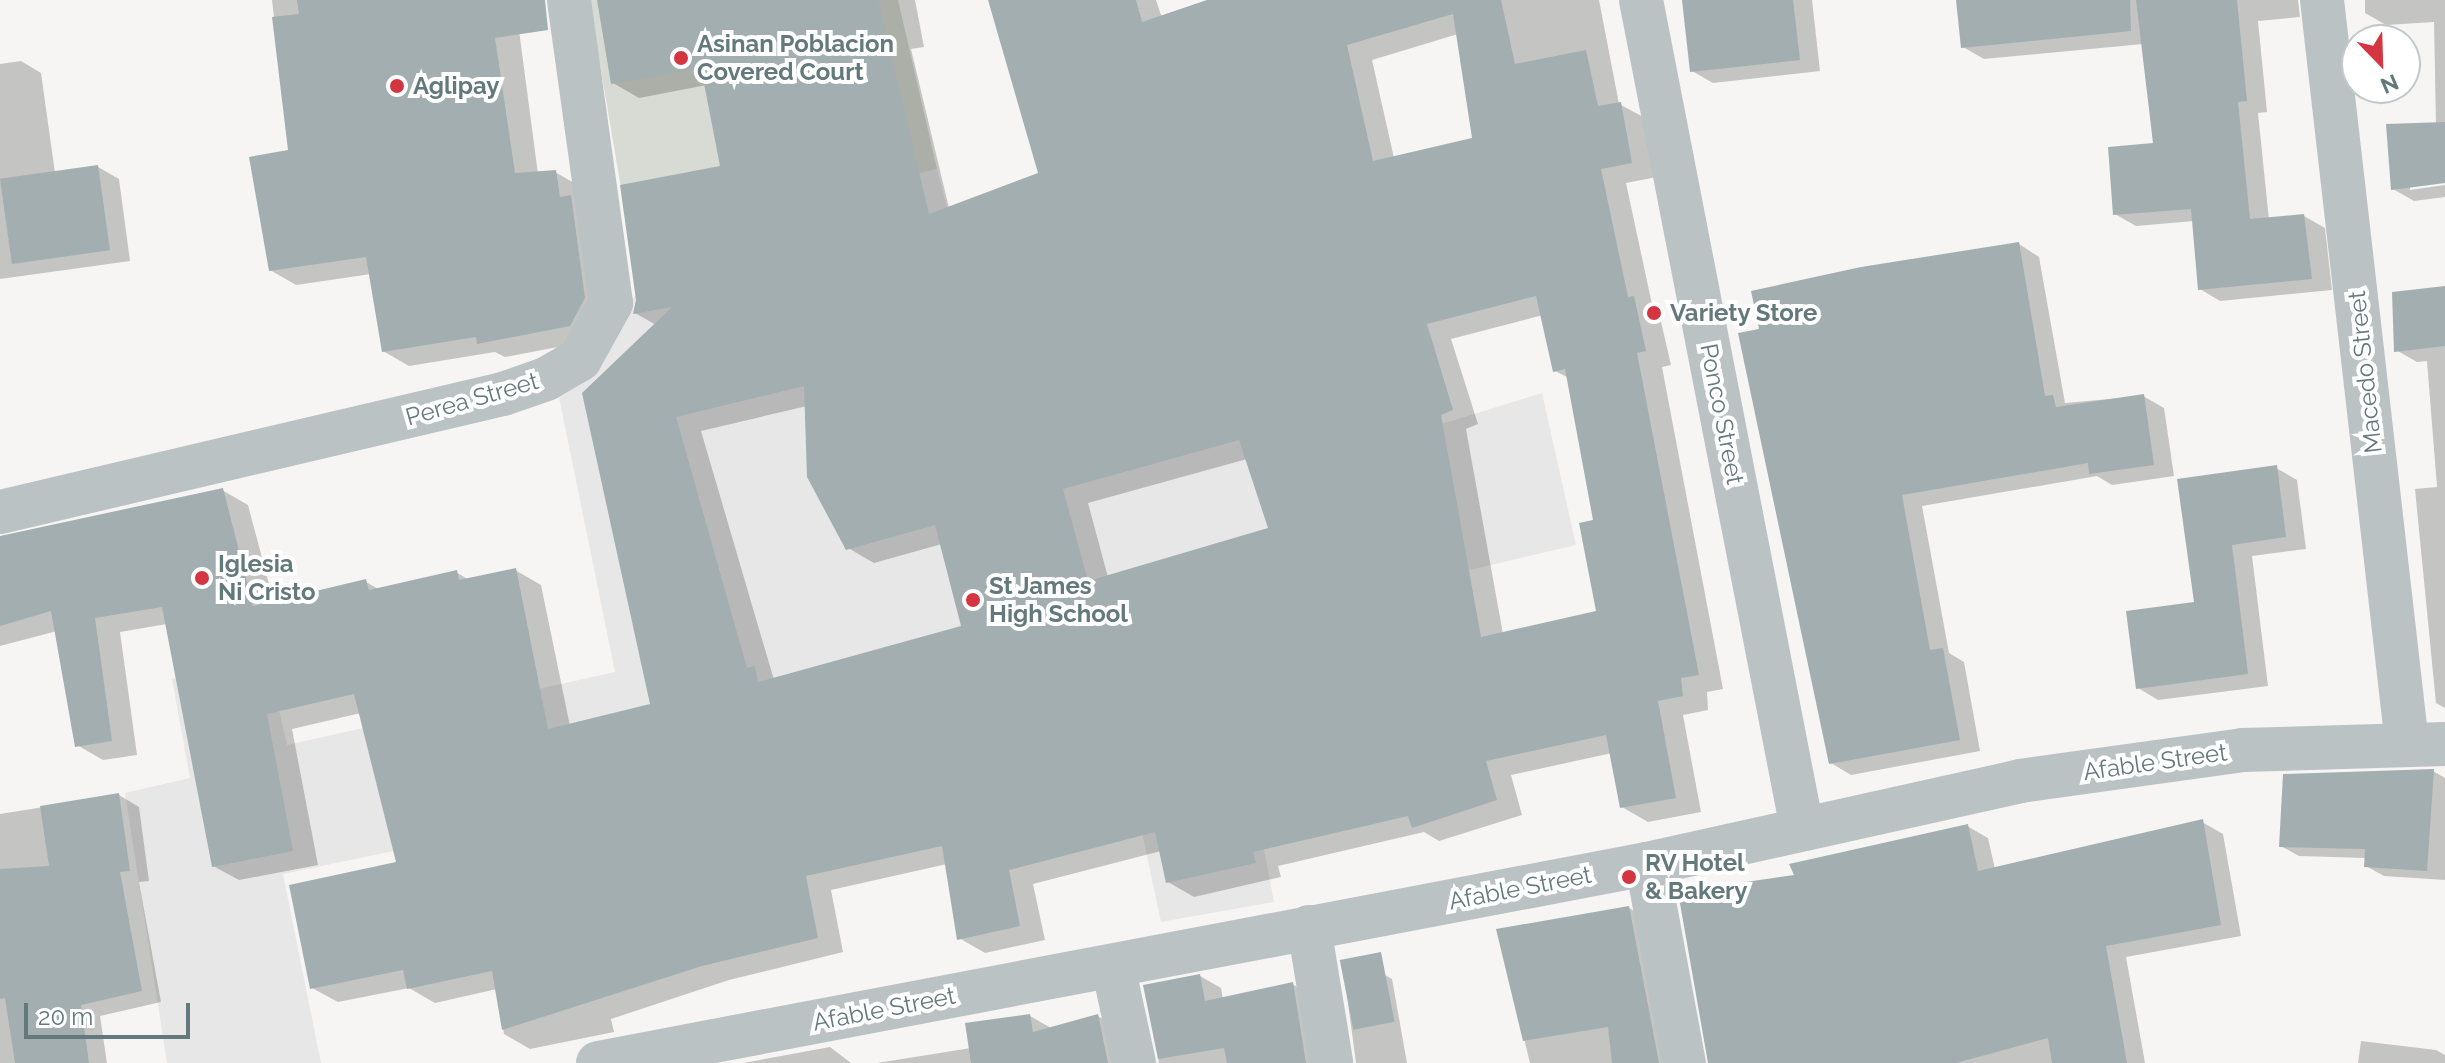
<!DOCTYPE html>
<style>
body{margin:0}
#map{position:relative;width:2445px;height:1063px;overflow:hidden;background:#f6f5f3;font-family:Raleway,sans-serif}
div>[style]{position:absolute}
.built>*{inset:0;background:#e7e7e7}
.green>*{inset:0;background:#d8dbd3}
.shadow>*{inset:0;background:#0003}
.building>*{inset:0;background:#a3aeb0;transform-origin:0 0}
.minor>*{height:44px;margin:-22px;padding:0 22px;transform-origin:22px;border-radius:22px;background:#bbc2c3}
.dots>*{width:22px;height:22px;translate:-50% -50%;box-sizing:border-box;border:4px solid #fff;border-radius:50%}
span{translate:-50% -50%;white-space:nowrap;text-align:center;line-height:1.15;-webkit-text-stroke:8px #fff;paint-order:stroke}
.poi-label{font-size:24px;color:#64797c;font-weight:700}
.left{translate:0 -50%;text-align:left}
.street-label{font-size:24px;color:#64797c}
.north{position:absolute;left:2341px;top:24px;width:80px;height:80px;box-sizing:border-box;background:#fff;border:2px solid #c1c9cb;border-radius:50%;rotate:157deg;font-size:22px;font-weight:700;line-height:32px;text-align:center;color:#64797c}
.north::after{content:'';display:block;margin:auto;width:28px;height:36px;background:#d43641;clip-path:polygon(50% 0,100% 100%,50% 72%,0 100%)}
.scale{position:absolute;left:24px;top:1003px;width:166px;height:36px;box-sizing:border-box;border:4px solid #64797c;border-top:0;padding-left:10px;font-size:24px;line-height:28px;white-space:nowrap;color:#64797c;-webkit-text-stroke:6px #fff;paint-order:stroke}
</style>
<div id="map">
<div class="built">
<div style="clip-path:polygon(937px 169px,977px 322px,1380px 443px,1542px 393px,1576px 545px,1222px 628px,1274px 902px,1161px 922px,1107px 668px,461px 837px,283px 874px,321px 1063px,167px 1063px,125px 793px,190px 778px,172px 679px,266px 653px,287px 745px,615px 672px,558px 392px,582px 380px,636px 294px,631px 247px)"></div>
</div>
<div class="green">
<div style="clip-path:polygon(589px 0,898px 0,937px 169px,631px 247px)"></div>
</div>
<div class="shadow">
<div style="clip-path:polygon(272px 0,515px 0,538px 174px,555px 172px,581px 187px,595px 340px,505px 357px,495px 352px,409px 366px,383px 351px,371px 274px,296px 285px,270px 270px,290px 152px)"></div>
<div style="clip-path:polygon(evenodd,599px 0,915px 0,924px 47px,911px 49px,949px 208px,1040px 174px,990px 0,1156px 0,1162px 18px,1213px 0,1599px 0,1619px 104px,1647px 119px,1657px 177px,1626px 183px,1653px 309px,1659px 313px,1671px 365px,1662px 367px,1723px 689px,1707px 692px,1708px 710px,1683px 715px,1701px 812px,1648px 822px,1622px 807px,1612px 753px,1511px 775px,1522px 815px,1439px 841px,1424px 832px,1278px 866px,1281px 877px,1194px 897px,1168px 882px,1161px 851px,1033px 884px,1045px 940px,985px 953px,959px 938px,947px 864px,831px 890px,843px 952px,729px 980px,611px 1019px,614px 1032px,530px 1049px,504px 1034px,497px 989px,435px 1003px,409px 988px,338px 1002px,312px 988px,398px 863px,361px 713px,292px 729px,318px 865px,239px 880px,213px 866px,167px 624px,120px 632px,137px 755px,103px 760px,77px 745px,57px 631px,0 646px,0 537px,222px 490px,248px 505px,274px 603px,366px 582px,380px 590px,456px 572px,469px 580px,515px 570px,541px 585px,570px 726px,653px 705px,656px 325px,635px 313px,722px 167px,707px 85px,639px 98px,613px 83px,599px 0,1458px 34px,1475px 140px,1394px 158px,1372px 60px,1458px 34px,599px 0,1543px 315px,1555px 371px,1569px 378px,1595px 522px,1599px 612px,1503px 634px,1466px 429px,1478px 424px,1451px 339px,1543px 315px,599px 0,807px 406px,848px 548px,874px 563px,942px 544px,964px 628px,774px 680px,701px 431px,807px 406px,599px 0,1247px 459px,1271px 530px,1108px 577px,1088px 503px,1247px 459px)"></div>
<div style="clip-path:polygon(1684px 0,1812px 0,1820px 71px,1713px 83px,1692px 71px)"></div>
<div style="clip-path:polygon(1958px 0,2298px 0,2300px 17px,2258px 21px,2267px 112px,2258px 113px,2269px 220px,2304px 216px,2325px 228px,2332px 290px,2220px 301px,2200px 289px,2194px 221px,2136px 226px,2115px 214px,2155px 145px,2143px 44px,1984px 59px,1963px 47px)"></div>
<div style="clip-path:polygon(2365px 0,2445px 0,2445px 181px,2410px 186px,2410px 190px,2445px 185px,2445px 197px,2414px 201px,2393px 189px,2436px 125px,2434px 22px,2386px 25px,2365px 13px)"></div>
<div style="clip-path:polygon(21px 61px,41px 73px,55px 173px,98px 167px,119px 179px,130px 261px,0 279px,0 64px)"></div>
<div style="clip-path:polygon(2019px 244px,2039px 257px,2065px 403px,2143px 396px,2164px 408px,2174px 476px,2112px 485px,2097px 476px,1922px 506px,1949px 653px,1964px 662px,1980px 751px,1851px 775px,1831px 763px,1741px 335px)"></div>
<div style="clip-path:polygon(2445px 289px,2445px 708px,2436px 703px,2415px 489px,2437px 487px,2427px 361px,2417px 362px,2396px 350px)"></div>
<div style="clip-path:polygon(2276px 468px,2297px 480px,2306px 549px,2252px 556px,2268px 686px,2158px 700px,2138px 688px,2196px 604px)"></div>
<div style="clip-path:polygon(2433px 771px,2445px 778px,2445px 880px,2384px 876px,2366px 866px,2366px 858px,2299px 856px,2281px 846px)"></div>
<div style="clip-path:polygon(119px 795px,139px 807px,149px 881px,139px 882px,161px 1002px,100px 1016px,107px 1063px,0 1063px,0 814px)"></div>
<div style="clip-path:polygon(2202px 822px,2223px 834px,2241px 936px,2126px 957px,2145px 1063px,1709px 1063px,1797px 877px,1967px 826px,1988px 838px,1995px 869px)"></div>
<div style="clip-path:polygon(1629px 908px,1650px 920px,1677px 1063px,1530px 1063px,1498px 931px)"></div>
<div style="clip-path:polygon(1371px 967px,1392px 979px,1407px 1063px,1356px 1063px,1344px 973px)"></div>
<div style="clip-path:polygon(1200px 976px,1221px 988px,1223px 1000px,1292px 984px,1313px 996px,1324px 1063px,1159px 1063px,1145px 987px)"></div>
<div style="clip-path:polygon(1030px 1016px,1051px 1028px,1098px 1016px,1118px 1029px,1128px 1063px,877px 1063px,971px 1048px)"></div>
<div style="clip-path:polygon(2361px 1041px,2436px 1050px,2445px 1055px,2445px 1063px,2358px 1063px)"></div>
<div style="clip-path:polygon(830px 1047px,851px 1063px,743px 1063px)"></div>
</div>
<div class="building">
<div style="clip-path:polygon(297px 0,545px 0,548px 30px,495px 38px,515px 173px,556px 170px,560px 197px,571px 195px,585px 298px,570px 326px,477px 344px,476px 337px,382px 352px,366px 257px,269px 271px,249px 157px,288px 150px,272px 17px,299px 14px)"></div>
<div style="clip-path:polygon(evenodd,597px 0,878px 0,929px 214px,1038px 173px,988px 0,1136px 0,1142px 22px,1207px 0,1501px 0,1515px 64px,1586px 50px,1598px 106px,1621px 102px,1632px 163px,1601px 169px,1628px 297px,1634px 296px,1646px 351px,1637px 353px,1699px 675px,1681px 678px,1683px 696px,1658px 701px,1676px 798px,1620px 808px,1606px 735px,1486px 761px,1497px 800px,1412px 828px,1408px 816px,1253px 852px,1256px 863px,1166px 883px,1155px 832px,1009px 870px,1020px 926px,957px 940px,942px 846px,806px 876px,818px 938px,702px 966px,502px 1030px,492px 971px,407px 989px,403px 970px,310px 989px,289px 885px,396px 862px,354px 694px,267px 714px,293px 851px,212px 867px,162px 607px,95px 618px,112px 741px,75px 747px,51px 611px,0 626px,0 536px,223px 488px,253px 606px,366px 579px,369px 590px,457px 570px,459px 580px,516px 568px,548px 729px,650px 704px,582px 393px,672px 307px,633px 314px,636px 300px,620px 185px,720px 166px,701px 68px,611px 84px,597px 0,1453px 14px,1472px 138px,1373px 161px,1347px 45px,1453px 14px,597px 0,1536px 296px,1553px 372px,1565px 369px,1593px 520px,1579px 523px,1596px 611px,1481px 637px,1441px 415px,1453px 410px,1427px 324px,1536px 296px,597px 0,804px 386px,807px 477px,846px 550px,935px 525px,961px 626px,758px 682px,755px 666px,747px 668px,676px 417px,804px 386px,597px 0,1239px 440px,1268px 528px,1088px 581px,1063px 489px,1239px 440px)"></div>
<div style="clip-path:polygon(1682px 0,1793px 0,1800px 60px,1690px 72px)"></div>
<div style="clip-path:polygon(1956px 0,2130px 0,2131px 31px,1961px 48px)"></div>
<div style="clip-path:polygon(2136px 0,2237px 0,2247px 101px,2238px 102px,2250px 219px,2304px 214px,2312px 279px,2198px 290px,2191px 209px,2113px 215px,2108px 147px,2153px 143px)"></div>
<div style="clip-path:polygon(2445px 122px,2445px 183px,2391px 190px,2386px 124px)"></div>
<div style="left:98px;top:165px;width:86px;height:99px;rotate:82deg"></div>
<div style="clip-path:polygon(2019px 242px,2045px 396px,2053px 395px,2056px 407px,2144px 394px,2154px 465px,2089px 474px,2088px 463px,1902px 495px,1930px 650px,1943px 648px,1960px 740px,1829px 764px,1738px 333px,1759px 329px,1751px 291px,1861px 267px)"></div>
<div style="clip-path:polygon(2445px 286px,2445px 346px,2394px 352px,2392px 292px)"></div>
<div style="clip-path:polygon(2277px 465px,2286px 537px,2232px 545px,2248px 674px,2136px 689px,2126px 611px,2194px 602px,2177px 479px)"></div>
<div style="clip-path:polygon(2434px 769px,2427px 871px,2364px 867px,2365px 849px,2279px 847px,2283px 774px)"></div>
<div style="clip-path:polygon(119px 793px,130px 871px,120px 872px,142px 991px,81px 1005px,89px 1063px,15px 1063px,5px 998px,0 999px,0 869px,49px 866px,40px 806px)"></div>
<div style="clip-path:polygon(2203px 819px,2221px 925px,2106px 946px,2127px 1063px,2052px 1063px,2048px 1038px,1956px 1063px,1708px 1063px,1678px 892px,1794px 875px,1789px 864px,1968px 824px,1978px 871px)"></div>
<div style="clip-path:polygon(1629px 906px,1659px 1063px,1612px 1063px,1608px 1027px,1523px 1041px,1496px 929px)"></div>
<div style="left:1381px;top:952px;width:71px;height:42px;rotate:79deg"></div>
<div style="clip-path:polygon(1200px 974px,1205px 1001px,1293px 982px,1306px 1063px,1227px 1063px,1224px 1048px,1158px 1059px,1143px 985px)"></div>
<div style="clip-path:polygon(1030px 1014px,1033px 1032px,1098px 1014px,1108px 1063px,971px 1063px,965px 1023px)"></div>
</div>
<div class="minor">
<div style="left:1641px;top:0;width:844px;rotate:79deg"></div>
<div style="left:2322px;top:0;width:749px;rotate:83.48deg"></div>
<div style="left:0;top:512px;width:517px;rotate:-13.2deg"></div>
<div style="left:503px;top:394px;width:46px;rotate:-19.2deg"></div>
<div style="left:546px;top:379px;width:39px;rotate:-30deg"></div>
<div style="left:580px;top:359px;width:64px;rotate:-61deg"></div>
<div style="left:611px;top:303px;width:306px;rotate:-97.9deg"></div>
<div style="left:1647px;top:864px;width:202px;rotate:79.5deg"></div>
<div style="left:1309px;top:927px;width:137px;rotate:80.7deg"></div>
<div style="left:1113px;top:966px;width:99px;rotate:77.8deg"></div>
<div style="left:598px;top:1063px;width:1068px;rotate:-10.74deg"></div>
<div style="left:1647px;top:864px;width:382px;rotate:-12.5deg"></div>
<div style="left:2020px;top:781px;width:224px;rotate:-7.9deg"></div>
<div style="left:2242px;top:750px;width:203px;rotate:-1.7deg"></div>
</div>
<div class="dots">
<div style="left:681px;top:58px;background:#d43641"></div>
<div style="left:397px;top:86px;background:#d43641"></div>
<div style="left:1654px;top:313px;background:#d43641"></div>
<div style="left:202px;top:578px;background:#d43641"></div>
<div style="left:973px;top:600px;background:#d43641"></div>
<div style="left:1629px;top:877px;background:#d43641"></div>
</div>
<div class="poi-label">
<span class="left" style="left:697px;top:58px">Asinan Poblacion<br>Covered Court</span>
<span class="left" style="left:413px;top:86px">Aglipay</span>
<span class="left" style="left:1670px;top:313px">Variety Store</span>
<span class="left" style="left:218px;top:578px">Iglesia<br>Ni Cristo</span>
<span class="left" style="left:989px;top:600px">St James<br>High School</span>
<span class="left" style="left:1645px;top:877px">RV Hotel<br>&amp; Bakery</span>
</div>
<div class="street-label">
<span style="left:2365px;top:372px;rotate:-96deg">Macedo Street</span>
<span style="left:472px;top:399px;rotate:-16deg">Perea Street</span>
<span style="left:1722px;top:414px;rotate:79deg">Ponco Street</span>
<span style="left:2155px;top:762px;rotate:-8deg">Afable Street</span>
<span style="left:1520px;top:888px;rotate:-11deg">Afable Street</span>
<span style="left:884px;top:1009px;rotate:-11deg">Afable Street</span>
</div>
<div class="north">N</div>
<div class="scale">20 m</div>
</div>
